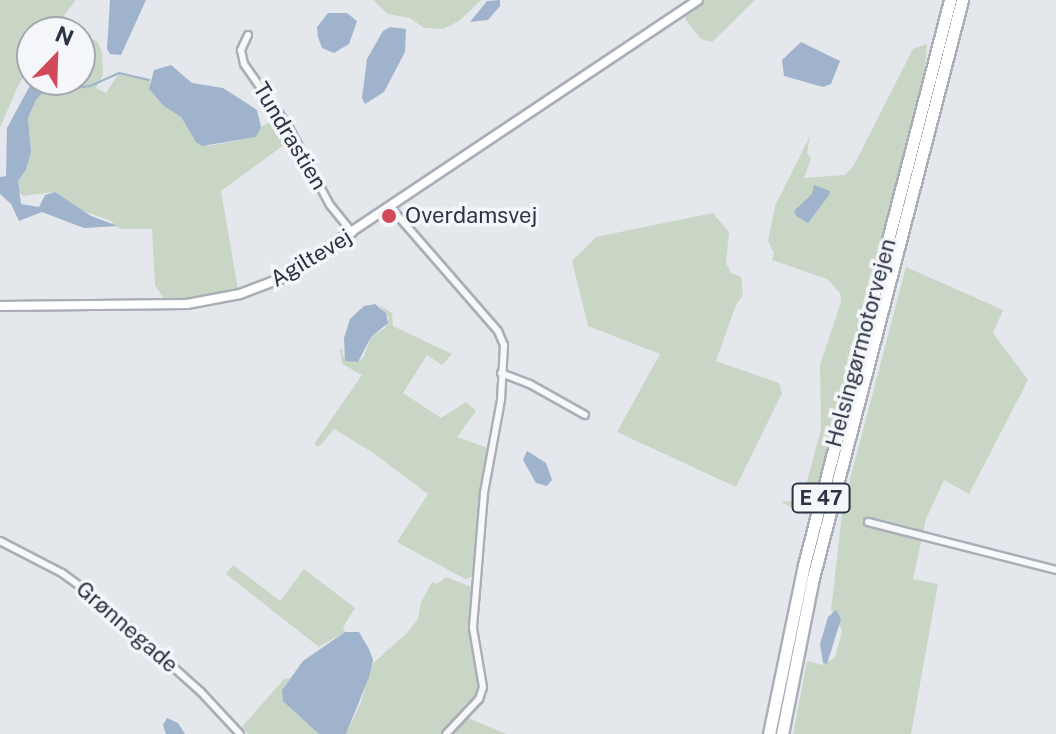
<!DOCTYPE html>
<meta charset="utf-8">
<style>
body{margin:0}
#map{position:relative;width:1056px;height:734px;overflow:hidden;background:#e4e7ec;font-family:"Public Sans",sans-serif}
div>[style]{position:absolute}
.green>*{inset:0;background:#c9d6c5}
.water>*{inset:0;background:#9fb4cc}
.stream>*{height:2px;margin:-1px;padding:0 1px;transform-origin:1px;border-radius:1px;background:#9fb4cc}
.roads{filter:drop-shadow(2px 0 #a9aeb7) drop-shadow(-2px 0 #a9aeb7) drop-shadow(0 2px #a9aeb7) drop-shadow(0 -2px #a9aeb7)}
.street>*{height:6px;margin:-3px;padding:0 3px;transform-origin:3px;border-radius:3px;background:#f7f8fa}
.secondary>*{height:8px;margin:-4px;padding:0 4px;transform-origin:4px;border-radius:4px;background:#fff}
.highway>*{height:11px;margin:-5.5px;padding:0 5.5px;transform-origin:5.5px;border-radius:5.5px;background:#fff}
.dots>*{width:22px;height:22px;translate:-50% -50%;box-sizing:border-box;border:4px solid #f4f6f9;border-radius:50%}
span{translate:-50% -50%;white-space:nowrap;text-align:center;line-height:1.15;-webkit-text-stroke:7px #f4f6f9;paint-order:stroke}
.shield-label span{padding:2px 6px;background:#f4f6f9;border:2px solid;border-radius:6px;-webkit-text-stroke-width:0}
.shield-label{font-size:20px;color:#2b3445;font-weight:700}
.street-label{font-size:22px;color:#2b3445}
.poi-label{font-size:22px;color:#2b3445}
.left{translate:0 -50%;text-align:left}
.north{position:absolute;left:16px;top:16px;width:80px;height:80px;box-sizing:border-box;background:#f4f6f9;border:2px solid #a4a8b1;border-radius:50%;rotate:23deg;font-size:22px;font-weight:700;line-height:32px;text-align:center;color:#2b3445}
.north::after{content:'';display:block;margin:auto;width:28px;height:36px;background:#d1495b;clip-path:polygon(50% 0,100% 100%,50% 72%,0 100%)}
</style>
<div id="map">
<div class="green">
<div style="clip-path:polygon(0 0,76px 0,55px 27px,69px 32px,32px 32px,32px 68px,31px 65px,18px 86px,0 127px)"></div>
<div style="clip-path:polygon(373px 0,481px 0,459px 21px,443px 29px,424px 28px,410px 18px,388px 14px)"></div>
<div style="clip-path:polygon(706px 0,755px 0,712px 42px,701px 39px,686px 20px,685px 15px)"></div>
<div style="clip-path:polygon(80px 35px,97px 41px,102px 52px,103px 75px,96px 88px,106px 93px,119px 73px,149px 80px,154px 95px,181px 117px,191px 134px,208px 146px,256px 137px,261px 127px,280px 117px,292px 139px,221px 191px,238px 289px,198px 299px,165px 300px,155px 285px,152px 229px,120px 229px,109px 220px,78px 209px,55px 192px,23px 196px,18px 192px,18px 181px,26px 170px,31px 152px,28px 118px,36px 100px,53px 82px,80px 80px)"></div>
<div style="clip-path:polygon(927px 44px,924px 80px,812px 509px,807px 515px,781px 502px,802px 500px,821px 429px,820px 365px,841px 302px,840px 293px,827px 279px,772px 260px,774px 253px,768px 241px,775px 206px,810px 136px,807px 153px,811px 159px,804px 178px,845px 175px,854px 165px,913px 49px)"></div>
<div style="clip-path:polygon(713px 213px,729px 232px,726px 263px,731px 273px,741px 277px,743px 295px,736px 305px,716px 361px,779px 383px,782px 393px,736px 487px,617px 432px,660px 354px,588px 326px,572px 261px,596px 237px)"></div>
<div style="clip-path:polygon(906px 267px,1003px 310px,993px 333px,1028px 380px,969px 494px,944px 480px,926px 519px,913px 579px,938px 584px,911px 734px,793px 734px,807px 661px,822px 665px,835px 658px,842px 631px,831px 610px,843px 506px)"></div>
<div style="clip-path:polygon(379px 305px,392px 313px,393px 326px,452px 354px,442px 365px,427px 355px,403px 393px,441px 418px,466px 402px,476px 411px,457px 437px,491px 449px,475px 576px,465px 579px,397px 542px,428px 494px,372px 452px,334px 429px,319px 447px,314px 444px,362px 375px,342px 364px,340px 349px,343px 349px,342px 355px,358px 362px,364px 356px,371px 337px,385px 328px,389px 318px)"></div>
<div style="clip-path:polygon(233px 565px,280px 601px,304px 569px,355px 608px,343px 627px,345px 632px,319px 647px,226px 574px)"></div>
<div style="clip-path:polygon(446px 577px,474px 588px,470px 643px,480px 686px,477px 698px,442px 734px,346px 734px,361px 702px,372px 664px,407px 633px,418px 619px,421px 602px,432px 582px,437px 584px)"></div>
<div style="clip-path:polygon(290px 678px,282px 690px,319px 734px,248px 734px,242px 727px,284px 679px)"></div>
<div style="clip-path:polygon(468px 718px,506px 734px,452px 734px)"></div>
</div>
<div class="water">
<div style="clip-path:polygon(110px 0,146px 0,121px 55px,110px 54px,107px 49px)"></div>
<div style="clip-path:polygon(500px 0,500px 6px,488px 20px,470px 22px,487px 1px)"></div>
<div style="clip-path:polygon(328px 13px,347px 13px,357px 21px,349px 44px,334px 53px,322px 48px,318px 37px,317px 27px)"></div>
<div style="clip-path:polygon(390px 27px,406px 29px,405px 52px,384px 92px,365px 104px,362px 98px,367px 59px,383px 31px)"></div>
<div style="clip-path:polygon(801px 42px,840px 61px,831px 84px,823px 87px,784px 76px,782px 60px)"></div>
<div style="clip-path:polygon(171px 65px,192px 83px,223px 88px,257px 110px,261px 127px,256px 137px,202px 146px,196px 142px,181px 117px,164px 106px,149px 89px,154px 70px)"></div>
<div style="clip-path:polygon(33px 80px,60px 80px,53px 82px,36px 100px,28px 118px,31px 152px,26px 170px,18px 181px,21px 204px,39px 207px,45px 195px,55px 192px,91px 216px,118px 226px,84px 228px,42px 212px,19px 221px,11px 204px,0 194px,0 177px,6px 176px,7px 128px)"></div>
<div style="clip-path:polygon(814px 185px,830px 191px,829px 195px,808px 223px,796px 216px,794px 211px,812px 194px)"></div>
<div style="clip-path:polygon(375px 304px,386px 313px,388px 323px,371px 337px,358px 362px,345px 361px,344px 338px,350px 319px,364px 306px)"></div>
<div style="clip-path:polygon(527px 451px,546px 463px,552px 480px,547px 486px,536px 483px,523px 460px)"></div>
<div style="clip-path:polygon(836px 610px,841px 619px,827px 664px,823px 663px,820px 644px,828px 617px)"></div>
<div style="clip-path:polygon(345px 632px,359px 632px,369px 649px,373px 660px,369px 677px,346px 734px,319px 734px,283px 701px,282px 690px,303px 661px)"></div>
<div style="clip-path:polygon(167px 718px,178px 723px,185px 734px,166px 734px,163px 725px)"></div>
</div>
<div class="stream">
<div style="left:66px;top:80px;width:14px;rotate:36deg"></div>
<div style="left:77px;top:88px;width:13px;rotate:-9deg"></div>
<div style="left:90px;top:86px;width:32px;rotate:-24deg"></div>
<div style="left:119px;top:73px;width:31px;rotate:13deg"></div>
</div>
<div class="roads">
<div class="street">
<div style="left:248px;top:35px;width:17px;rotate:115deg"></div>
<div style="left:241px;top:50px;width:14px;rotate:78deg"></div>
<div style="left:244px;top:64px;width:78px;rotate:54.9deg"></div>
<div style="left:289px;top:128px;width:87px;rotate:62deg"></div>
<div style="left:330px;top:205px;width:36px;rotate:51deg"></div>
<div style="left:391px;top:208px;width:163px;rotate:49deg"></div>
<div style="left:498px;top:331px;width:15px;rotate:67deg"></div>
<div style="left:504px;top:345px;width:55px;rotate:93.1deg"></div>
<div style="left:501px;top:400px;width:95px;rotate:100.4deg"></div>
<div style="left:484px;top:493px;width:135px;rotate:94.7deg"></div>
<div style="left:473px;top:628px;width:60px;rotate:80.4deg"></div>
<div style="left:483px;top:687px;width:13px;rotate:108deg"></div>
<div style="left:479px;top:699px;width:48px;rotate:133.3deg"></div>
<div style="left:501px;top:373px;width:31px;rotate:21deg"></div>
<div style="left:530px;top:384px;width:63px;rotate:29.4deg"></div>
<div style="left:868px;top:522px;width:194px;rotate:14.3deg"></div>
<div style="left:0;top:541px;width:70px;rotate:27.3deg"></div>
<div style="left:62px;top:573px;width:41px;rotate:36deg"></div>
<div style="left:95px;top:597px;width:142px;rotate:41.9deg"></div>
<div style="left:201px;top:692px;width:57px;rotate:47.1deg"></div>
</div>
<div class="secondary">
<div style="left:0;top:306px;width:187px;rotate:-0.6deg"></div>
<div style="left:187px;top:304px;width:54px;rotate:-10.7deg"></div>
<div style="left:240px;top:294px;width:45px;rotate:-20.9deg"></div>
<div style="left:282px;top:278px;width:500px;rotate:-33.75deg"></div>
</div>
<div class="highway">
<div style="left:769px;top:734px;width:173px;rotate:-78.3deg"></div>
<div style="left:804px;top:565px;width:584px;rotate:-75.51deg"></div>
<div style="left:782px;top:734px;width:159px;rotate:-78.8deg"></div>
<div style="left:813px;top:578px;width:597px;rotate:-75.54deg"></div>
</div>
</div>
<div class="dots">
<div style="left:389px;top:216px;background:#d1495b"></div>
</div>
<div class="shield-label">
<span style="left:821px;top:498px">E 47</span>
</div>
<div class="street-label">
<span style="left:290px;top:136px;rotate:59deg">Tundrastien</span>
<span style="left:311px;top:258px;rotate:-31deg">Agiltevej</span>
<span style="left:861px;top:343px;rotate:-75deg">Helsingørmotorvejen</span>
<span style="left:127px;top:627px;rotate:41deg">Grønnegade</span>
</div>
<div class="poi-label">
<span class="left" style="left:405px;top:216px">Overdamsvej</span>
</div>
<div class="north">N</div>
</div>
